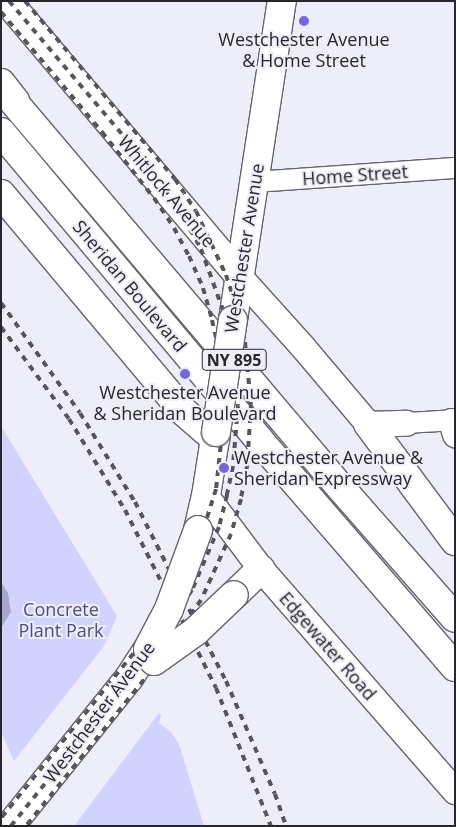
<!DOCTYPE html>
<style>
body{margin:0}
#map{position:relative;width:456px;height:827px;overflow:hidden;background:#eeeefa;font-family:"Open Sans",sans-serif}
div>[style]{position:absolute}
.green>*{inset:0;background:#d2d2fe}
.water>*{inset:0;background:#a6a5d3}
.roads{filter:drop-shadow(1px 0 #64646f) drop-shadow(-1px 0 #64646f) drop-shadow(0 1px #64646f) drop-shadow(0 -1px #64646f)}
.minor>*{height:20px;margin:-10px;padding:0 10px;transform-origin:10px;border-radius:10px;background:#fff}
.tertiary>*{height:25px;margin:-12.5px;padding:0 12.5px;transform-origin:12.5px;border-radius:12.5px;background:#fff}
.secondary>*{height:28px;margin:-14px;padding:0 14px;transform-origin:14px;border-radius:14px;background:#fff}
.primary>*{height:28px;margin:-14px;padding:0 14px;transform-origin:14px;border-radius:14px;background:#fff}
.motorway>*{height:28px;margin:-14px;padding:0 14px;transform-origin:14px;border-radius:14px;background:#fff}
.rail>*{height:4px;margin-top:-2px;transform-origin:0;background:repeating-linear-gradient(90deg,#55555b 0 6px,transparent 0 12px)}
.bridges{filter:drop-shadow(1px 0 #64646f) drop-shadow(-1px 0 #64646f) drop-shadow(0 1px #64646f) drop-shadow(0 -1px #64646f)}
.secondary-bridge>*{height:28px;margin:-14px;padding:0 14px;transform-origin:14px;border-radius:14px;background:#fff}
.dots>*{width:14px;height:14px;translate:-50% -50%;box-sizing:border-box;border:2px solid #eeeefa;border-radius:50%}
span{translate:-50% -50%;white-space:nowrap;text-align:center;line-height:1.15;-webkit-text-stroke:4px #eeeefa;paint-order:stroke}
.shield-label span{padding:1px 4px;background:#eeeefa;border:1px solid;border-radius:4px;-webkit-text-stroke-width:0}
.shield-label{font-size:16px;color:#26262b;font-weight:700}
.poi-label{font-size:18px;color:#26262b}
.left{translate:0 -50%;text-align:left}
.street-label{font-size:18px;color:#26262b}
.park-label{font-size:18px;color:#4e4a85}
.frame{position:absolute;inset:0;border:2px solid #26262b;pointer-events:none}
</style>
<div id="map">
<div class="green">
<div style="clip-path:polygon(1px 426px,117px 616px,104px 646px,14px 761px,1px 732px,1px 628px,11px 612px,8px 593px,1px 582px)"></div>
<div style="clip-path:polygon(159px 713px,161px 715px,159px 723px,171px 732px,179px 744px,204px 826px,74px 826px)"></div>
</div>
<div class="water">
<div style="clip-path:polygon(1px 582px,8px 593px,11px 612px,1px 628px)"></div>
</div>
<div class="roads">
<div class="minor">
<div style="left:254px;top:182px;width:201px;rotate:-4deg"></div>
<div style="left:406px;top:423px;width:49px;rotate:-3.5deg"></div>
</div>
<div class="tertiary">
<div style="left:240px;top:277px;width:93px;rotate:48.1deg"></div>
<div style="left:302px;top:346px;width:102px;rotate:49.8deg"></div>
<div style="left:368px;top:424px;width:38px;rotate:-2deg"></div>
<div style="left:451px;top:421px;width:14px;rotate:73deg"></div>
<div style="left:206px;top:496px;width:91px;rotate:53deg"></div>
<div style="left:261px;top:569px;width:295px;rotate:48.9deg"></div>
</div>
<div class="secondary">
<div style="left:7px;top:1px;width:361px;rotate:49.8deg"></div>
<div style="left:233px;top:320px;width:323px;rotate:-81.3deg"></div>
<div style="left:198px;top:530px;width:35px;rotate:-77deg"></div>
<div style="left:206px;top:496px;width:65px;rotate:-81.1deg"></div>
<div style="left:234px;top:595px;width:37px;rotate:-44deg"></div>
<div style="left:10px;top:826px;width:190px;rotate:-51.2deg"></div>
<div style="left:129px;top:678px;width:35px;rotate:-57deg"></div>
</div>
<div class="primary">
<div style="left:1px;top:87px;width:524px;rotate:49.72deg"></div>
<div style="left:340px;top:487px;width:174px;rotate:48.7deg"></div>
<div style="left:1px;top:132px;width:402px;rotate:50deg"></div>
<div style="left:259px;top:440px;width:300px;rotate:49.2deg"></div>
<div style="left:368px;top:424px;width:146px;rotate:53.4deg"></div>
</div>
<div class="motorway">
<div style="left:1px;top:83px;width:23px;rotate:52deg"></div>
<div style="left:1px;top:194px;width:283px;rotate:50deg"></div>
<div style="left:183px;top:411px;width:43px;rotate:41.2deg"></div>
</div>
</div>
<div class="rail">
<div style="left:9px;top:1px;width:180px;rotate:49.7deg"></div>
<div style="left:125px;top:138px;width:65px;rotate:51.9deg"></div>
<div style="left:165px;top:189px;width:36px;rotate:58deg"></div>
<div style="left:184px;top:219px;width:34px;rotate:60deg"></div>
<div style="left:201px;top:249px;width:68px;rotate:70.2deg"></div>
<div style="left:224px;top:313px;width:32px;rotate:76deg"></div>
<div style="left:232px;top:344px;width:62px;rotate:84.5deg"></div>
<div style="left:238px;top:406px;width:60px;rotate:94.8deg"></div>
<div style="left:233px;top:466px;width:30px;rotate:102deg"></div>
<div style="left:227px;top:495px;width:33px;rotate:104deg"></div>
<div style="left:219px;top:527px;width:69px;rotate:113.2deg"></div>
<div style="left:192px;top:590px;width:76px;rotate:123.7deg"></div>
<div style="left:150px;top:653px;width:222px;rotate:128.8deg"></div>
<div style="left:25px;top:1px;width:233px;rotate:49.9deg"></div>
<div style="left:175px;top:179px;width:38px;rotate:57deg"></div>
<div style="left:196px;top:211px;width:71px;rotate:64.9deg"></div>
<div style="left:226px;top:275px;width:36px;rotate:72deg"></div>
<div style="left:237px;top:309px;width:34px;rotate:76deg"></div>
<div style="left:245px;top:342px;width:63px;rotate:84.6deg"></div>
<div style="left:251px;top:405px;width:62px;rotate:93.7deg"></div>
<div style="left:247px;top:467px;width:33px;rotate:101deg"></div>
<div style="left:241px;top:499px;width:36px;rotate:106deg"></div>
<div style="left:231px;top:534px;width:72px;rotate:114.4deg"></div>
<div style="left:201px;top:600px;width:74px;rotate:124.5deg"></div>
<div style="left:159px;top:661px;width:212px;rotate:128.9deg"></div>
<div style="left:1px;top:12px;width:157px;rotate:49.9deg"></div>
<div style="left:102px;top:132px;width:84px;rotate:51.8deg"></div>
<div style="left:154px;top:198px;width:36px;rotate:56deg"></div>
<div style="left:174px;top:228px;width:32px;rotate:62deg"></div>
<div style="left:189px;top:256px;width:35px;rotate:66deg"></div>
<div style="left:203px;top:288px;width:33px;rotate:74deg"></div>
<div style="left:212px;top:320px;width:28px;rotate:77deg"></div>
<div style="left:218px;top:347px;width:61px;rotate:86.2deg"></div>
<div style="left:222px;top:408px;width:26px;rotate:90deg"></div>
<div style="left:222px;top:434px;width:55px;rotate:96.2deg"></div>
<div style="left:216px;top:489px;width:67px;rotate:107.4deg"></div>
<div style="left:196px;top:553px;width:34px;rotate:118deg"></div>
<div style="left:180px;top:583px;width:34px;rotate:120deg"></div>
<div style="left:163px;top:613px;width:38px;rotate:125deg"></div>
<div style="left:141px;top:644px;width:223px;rotate:128.8deg"></div>
<div style="left:1px;top:303px;width:135px;rotate:54.3deg"></div>
<div style="left:80px;top:413px;width:105px;rotate:58.3deg"></div>
<div style="left:135px;top:502px;width:100px;rotate:63.2deg"></div>
<div style="left:1px;top:327px;width:114px;rotate:53.5deg"></div>
<div style="left:69px;top:419px;width:107px;rotate:58.4deg"></div>
<div style="left:125px;top:510px;width:104px;rotate:63.2deg"></div>
<div style="left:189px;top:609px;width:81px;rotate:62.8deg"></div>
<div style="left:226px;top:681px;width:123px;rotate:66.6deg"></div>
<div style="left:275px;top:794px;width:34px;rotate:71deg"></div>
<div style="left:182px;top:620px;width:76px;rotate:63.4deg"></div>
<div style="left:216px;top:688px;width:149px;rotate:68.3deg"></div>
</div>
<div class="bridges">
<div class="secondary-bridge">
<div style="left:216px;top:432px;width:113px;rotate:-81.4deg"></div>
<div style="left:148px;top:649px;width:45px;rotate:-62.3deg"></div>
<div style="left:169px;top:609px;width:84px;rotate:-69.8deg"></div>
<div style="left:154px;top:661px;width:52px;rotate:-35.5deg"></div>
<div style="left:196px;top:631px;width:52px;rotate:-43.5deg"></div>
</div>
</div>
<div class="dots">
<div style="left:304px;top:21px;background:#7667e1"></div>
<div style="left:185px;top:374px;background:#7667e1"></div>
<div style="left:224px;top:468px;background:#7667e1"></div>
</div>
<div class="shield-label">
<span style="left:234px;top:360px">NY 895</span>
</div>
<div class="poi-label">
<span style="left:304px;top:50px">Westchester Avenue<br>&amp; Home Street</span>
<span style="left:185px;top:403px">Westchester Avenue<br>&amp; Sheridan Boulevard</span>
<span class="left" style="left:234px;top:468px">Westchester Avenue &amp;<br>Sheridan Expressway</span>
</div>
<div class="street-label">
<span style="left:355px;top:175px;rotate:-4deg">Home Street</span>
<span style="left:167px;top:191px;rotate:50deg">Whitlock Avenue</span>
<span style="left:244px;top:248px;rotate:-81deg">Westchester Avenue</span>
<span style="left:130px;top:286px;rotate:50deg">Sheridan Boulevard</span>
<span style="left:328px;top:646px;rotate:49deg">Edgewater Road</span>
<span style="left:99px;top:712px;rotate:-53deg">Westchester Avenue</span>
</div>
<div class="park-label">
<span style="left:61px;top:620px">Concrete<br>Plant Park</span>
</div>
<div class="frame"></div>
</div>
